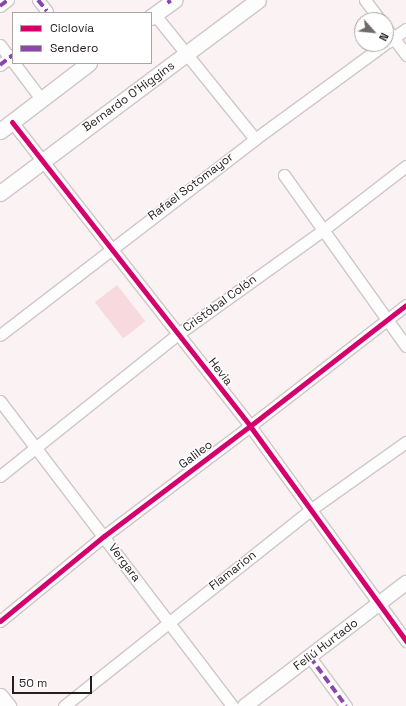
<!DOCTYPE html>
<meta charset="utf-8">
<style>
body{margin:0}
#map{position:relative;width:406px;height:706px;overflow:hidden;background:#faf2f3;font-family:"Space Grotesk",sans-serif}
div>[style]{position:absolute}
.green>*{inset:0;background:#f8d9dd;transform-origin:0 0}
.roads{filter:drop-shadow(1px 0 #cfc7c8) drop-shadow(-1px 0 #cfc7c8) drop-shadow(0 1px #cfc7c8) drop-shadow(0 -1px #cfc7c8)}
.minor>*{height:11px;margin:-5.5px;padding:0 5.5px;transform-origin:5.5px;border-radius:5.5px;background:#fefdfd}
.tertiary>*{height:14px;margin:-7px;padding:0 7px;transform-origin:7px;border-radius:7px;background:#fefdfd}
.secondary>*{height:15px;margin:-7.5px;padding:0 7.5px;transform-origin:7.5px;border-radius:7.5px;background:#fefdfd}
.quiet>*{height:4px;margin-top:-2px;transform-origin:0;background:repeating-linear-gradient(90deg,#8e44ad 0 8px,transparent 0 12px)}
.cycleway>*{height:5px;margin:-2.5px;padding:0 2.5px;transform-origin:2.5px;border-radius:2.5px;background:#d6006c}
span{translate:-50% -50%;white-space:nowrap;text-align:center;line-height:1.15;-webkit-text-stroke:3px #fff;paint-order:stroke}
.street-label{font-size:12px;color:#261e1f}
.legend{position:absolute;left:12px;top:12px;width:140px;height:52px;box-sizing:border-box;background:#fff;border:1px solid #a8a5a5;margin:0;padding:5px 7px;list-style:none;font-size:12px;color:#261e1f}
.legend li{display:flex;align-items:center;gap:8px;height:20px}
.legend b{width:20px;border:1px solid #a8a5a5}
.north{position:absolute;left:354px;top:12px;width:40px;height:40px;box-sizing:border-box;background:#fff;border:1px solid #a8a5a5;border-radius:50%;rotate:117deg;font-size:11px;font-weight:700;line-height:16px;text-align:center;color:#261e1f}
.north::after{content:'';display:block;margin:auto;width:14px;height:18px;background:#706869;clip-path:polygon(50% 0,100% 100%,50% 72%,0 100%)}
.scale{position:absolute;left:12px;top:676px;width:80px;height:18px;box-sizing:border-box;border:2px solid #261e1f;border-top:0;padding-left:5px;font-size:12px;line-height:14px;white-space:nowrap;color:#261e1f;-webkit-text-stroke:3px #fff;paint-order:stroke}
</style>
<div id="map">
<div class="green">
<div style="left:117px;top:285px;width:46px;height:28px;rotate:52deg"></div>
</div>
<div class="roads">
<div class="minor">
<div style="left:38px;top:0;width:14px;rotate:51deg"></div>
<div style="left:365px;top:0;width:25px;rotate:53deg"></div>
<div style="left:0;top:6px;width:10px;rotate:-37deg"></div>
<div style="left:155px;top:15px;width:159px;rotate:51.1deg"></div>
<div style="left:386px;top:28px;width:34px;rotate:53deg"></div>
<div style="left:388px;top:42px;width:22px;rotate:-36deg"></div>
<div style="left:0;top:45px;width:21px;rotate:53deg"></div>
<div style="left:14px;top:63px;width:45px;rotate:53.1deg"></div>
<div style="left:0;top:65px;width:16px;rotate:-38deg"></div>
<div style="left:12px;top:122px;width:386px;rotate:51.9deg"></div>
<div style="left:250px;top:426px;width:266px;rotate:54deg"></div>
<div style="left:284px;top:175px;width:210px;rotate:54.5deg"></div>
<div style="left:0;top:335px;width:322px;rotate:-37.5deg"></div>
<div style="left:255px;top:139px;width:161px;rotate:-36.2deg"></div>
<div style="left:0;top:401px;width:383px;rotate:52.7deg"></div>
<div style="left:0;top:476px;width:228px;rotate:-38.6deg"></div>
<div style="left:178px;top:334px;width:178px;rotate:-35.6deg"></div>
<div style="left:323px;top:230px;width:105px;rotate:-37.6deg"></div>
<div style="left:0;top:621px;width:134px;rotate:-39.3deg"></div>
<div style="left:104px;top:536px;width:183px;rotate:-37deg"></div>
<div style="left:250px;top:426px;width:197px;rotate:-37.8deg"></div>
<div style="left:310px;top:657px;width:61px;rotate:53.7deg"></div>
<div style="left:64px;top:706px;width:315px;rotate:-38.5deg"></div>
<div style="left:310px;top:510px;width:118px;rotate:-35.3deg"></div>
</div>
<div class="tertiary">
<div style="left:245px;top:706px;width:203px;rotate:-37.4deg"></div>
</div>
<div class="secondary">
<div style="left:151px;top:17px;width:29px;rotate:-36deg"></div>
<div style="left:0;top:131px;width:112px;rotate:-37.4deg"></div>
<div style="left:0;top:193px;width:322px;rotate:-36.8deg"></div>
<div style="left:0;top:696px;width:13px;rotate:51deg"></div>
</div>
</div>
<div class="quiet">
<div style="left:38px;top:0;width:14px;rotate:51deg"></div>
<div style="left:168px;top:0;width:4px;rotate:56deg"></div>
<div style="left:0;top:6px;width:10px;rotate:-37deg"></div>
<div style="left:0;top:65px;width:16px;rotate:-38deg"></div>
<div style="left:310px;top:657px;width:61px;rotate:53.7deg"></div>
</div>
<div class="cycleway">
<div style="left:12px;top:122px;width:386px;rotate:51.9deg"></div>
<div style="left:250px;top:426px;width:266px;rotate:54deg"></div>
<div style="left:0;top:621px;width:134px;rotate:-39.3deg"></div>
<div style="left:104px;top:536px;width:183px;rotate:-37deg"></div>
<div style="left:250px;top:426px;width:197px;rotate:-37.8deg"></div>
</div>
<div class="street-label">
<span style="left:129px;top:97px;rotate:-36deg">Bernardo O'Higgins</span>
<span style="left:191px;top:187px;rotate:-37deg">Rafael Sotomayor</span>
<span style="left:220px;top:304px;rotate:-36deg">Cristóbal Colón</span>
<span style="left:220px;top:372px;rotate:52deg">Hevia</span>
<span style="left:196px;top:455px;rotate:-37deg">Galileo</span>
<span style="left:124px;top:563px;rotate:53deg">Vergara</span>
<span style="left:233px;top:571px;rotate:-38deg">Flamarion</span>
<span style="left:326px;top:645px;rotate:-37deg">Feliú Hurtado</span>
</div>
<ul class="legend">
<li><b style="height:5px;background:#d6006c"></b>Ciclovía</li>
<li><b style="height:5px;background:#8e44ad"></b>Sendero</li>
</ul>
<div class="north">N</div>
<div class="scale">50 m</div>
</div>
